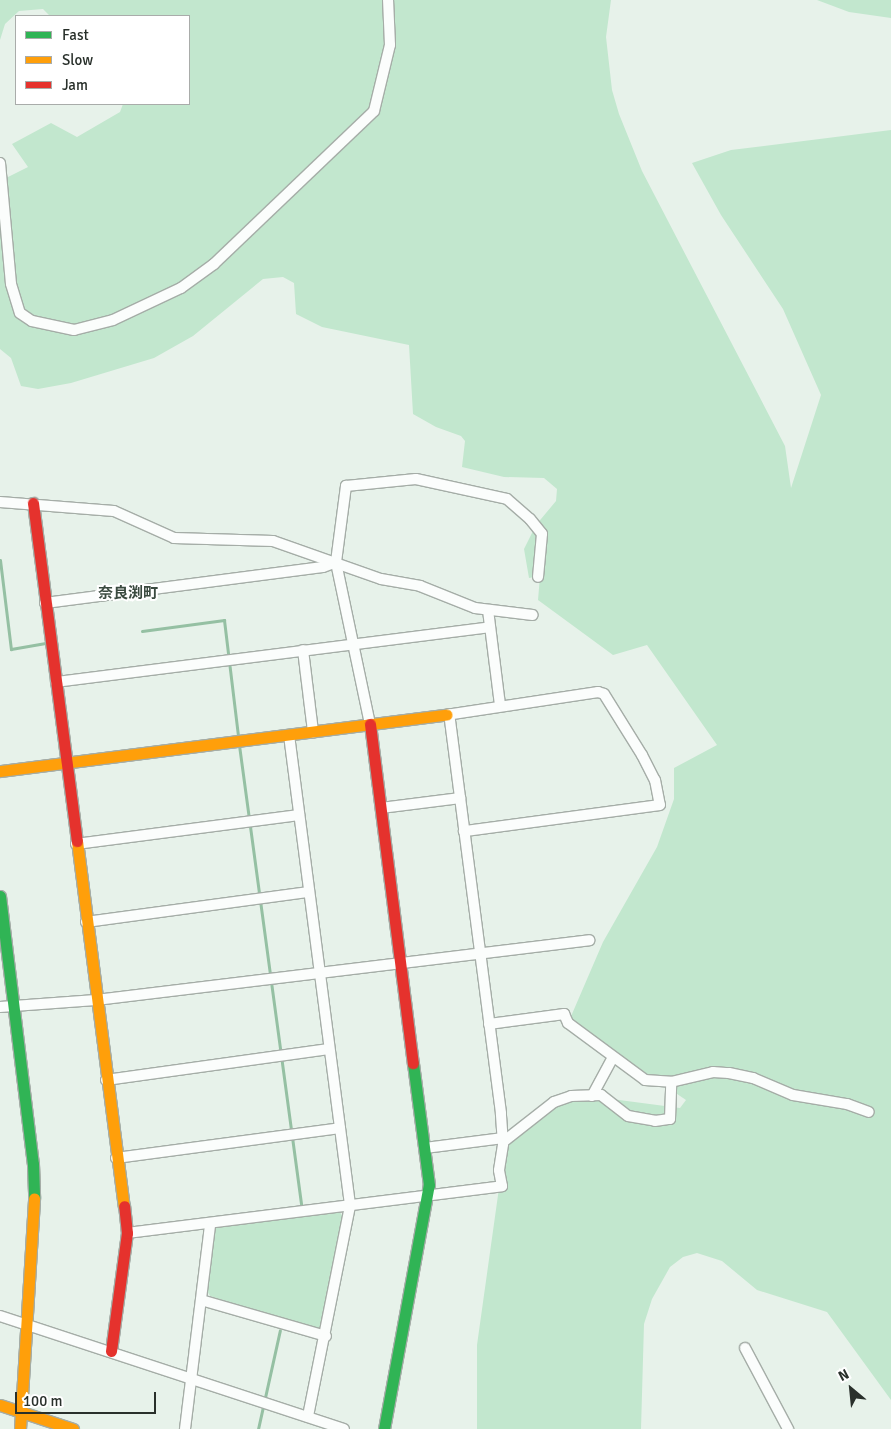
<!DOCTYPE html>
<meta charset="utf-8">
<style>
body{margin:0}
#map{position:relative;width:891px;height:1429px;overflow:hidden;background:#e7f2ea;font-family:Signika,"Noto Sans JP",sans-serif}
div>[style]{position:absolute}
.green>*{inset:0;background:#c2e7ce}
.stream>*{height:3px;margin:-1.5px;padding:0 1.5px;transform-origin:1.5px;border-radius:1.5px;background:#95c0a3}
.roads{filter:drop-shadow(1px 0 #a5ada7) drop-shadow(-1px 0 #a5ada7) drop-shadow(0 1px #a5ada7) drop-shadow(0 -1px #a5ada7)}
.street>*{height:10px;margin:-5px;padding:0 5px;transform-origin:5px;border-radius:5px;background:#fbfdfc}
.fast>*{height:11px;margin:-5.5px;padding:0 5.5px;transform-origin:5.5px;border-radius:5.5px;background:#30b455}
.slow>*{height:11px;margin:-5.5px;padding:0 5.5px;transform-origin:5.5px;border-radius:5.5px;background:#ff9f0a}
.jam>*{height:11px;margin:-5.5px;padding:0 5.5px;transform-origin:5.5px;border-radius:5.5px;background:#e5322d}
span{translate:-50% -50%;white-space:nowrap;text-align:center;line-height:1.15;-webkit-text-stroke:4px #fff;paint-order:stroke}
.quarter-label{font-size:15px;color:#3a4a3f;font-weight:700}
.legend{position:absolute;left:15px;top:15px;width:175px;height:90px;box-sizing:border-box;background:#fff;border:1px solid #a9acaa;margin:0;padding:6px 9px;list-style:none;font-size:15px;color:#29302b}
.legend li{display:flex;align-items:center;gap:10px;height:25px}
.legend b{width:25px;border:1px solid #a9acaa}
.north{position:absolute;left:826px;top:1364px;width:50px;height:50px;-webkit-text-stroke:4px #fff;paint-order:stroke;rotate:332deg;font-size:14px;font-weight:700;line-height:20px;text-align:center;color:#29302b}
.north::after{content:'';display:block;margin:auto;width:18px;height:22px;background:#29302b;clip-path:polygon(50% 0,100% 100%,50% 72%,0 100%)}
.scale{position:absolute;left:15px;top:1392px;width:141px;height:22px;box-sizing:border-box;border:2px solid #29302b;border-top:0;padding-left:6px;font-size:15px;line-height:18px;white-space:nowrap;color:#29302b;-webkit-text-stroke:4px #fff;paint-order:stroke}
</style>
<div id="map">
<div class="green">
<div style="clip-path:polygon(0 0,611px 0,606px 37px,612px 90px,619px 114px,642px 171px,785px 446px,791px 488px,821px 395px,783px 309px,721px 215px,692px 163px,731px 150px,891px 130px,891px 1400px,827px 1312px,757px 1290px,722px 1261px,697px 1253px,683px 1257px,670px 1267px,652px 1299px,644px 1324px,641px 1429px,477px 1429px,477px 1345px,507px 1131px,543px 1111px,569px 1102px,604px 1098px,680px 1108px,686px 1100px,569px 1021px,603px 942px,657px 847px,674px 799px,674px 768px,717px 745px,647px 645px,613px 655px,538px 600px,540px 576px,529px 578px,524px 549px,536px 525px,556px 501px,557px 489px,544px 478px,504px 477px,462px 467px,465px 441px,461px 436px,436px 427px,413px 414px,409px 345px,322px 327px,296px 314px,294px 283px,283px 277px,263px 279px,193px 336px,154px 358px,71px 383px,38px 389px,21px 386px,11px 358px,0 349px,0 181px,28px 167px,12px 144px,51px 123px,77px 137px,120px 112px,123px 104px,189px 104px,189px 16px,50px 16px,43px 9px,19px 11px,5px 24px,0 40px)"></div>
<div style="clip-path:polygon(817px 0,891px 0,891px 18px,849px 12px)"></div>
<div style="clip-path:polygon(339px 1211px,344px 1218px,323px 1327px,317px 1331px,210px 1296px,206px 1289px,212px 1232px,218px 1226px)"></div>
</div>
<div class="stream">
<div style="left:0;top:560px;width:90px;rotate:83deg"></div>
<div style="left:11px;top:649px;width:35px;rotate:-10deg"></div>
<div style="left:142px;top:631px;width:83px;rotate:-7.6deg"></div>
<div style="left:224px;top:620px;width:117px;rotate:83.1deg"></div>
<div style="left:239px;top:745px;width:465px;rotate:82.3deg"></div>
<div style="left:258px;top:1429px;width:101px;rotate:-77.5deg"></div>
</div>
<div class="roads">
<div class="street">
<div style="left:0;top:163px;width:121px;rotate:84.8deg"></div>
<div style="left:11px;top:284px;width:30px;rotate:73deg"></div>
<div style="left:20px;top:313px;width:14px;rotate:34deg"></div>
<div style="left:32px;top:321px;width:43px;rotate:12.1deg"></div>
<div style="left:74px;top:330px;width:40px;rotate:-14.4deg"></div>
<div style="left:113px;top:320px;width:75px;rotate:-25.2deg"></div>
<div style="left:181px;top:288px;width:41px;rotate:-36deg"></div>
<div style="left:214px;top:264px;width:221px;rotate:-43.7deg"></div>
<div style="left:374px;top:111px;width:68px;rotate:-76.4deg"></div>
<div style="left:390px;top:45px;width:45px;rotate:-92.5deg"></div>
<div style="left:0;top:502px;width:114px;rotate:4.5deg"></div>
<div style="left:114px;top:511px;width:66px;rotate:24.2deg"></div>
<div style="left:174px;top:538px;width:99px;rotate:1.7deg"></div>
<div style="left:273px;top:541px;width:114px;rotate:19.4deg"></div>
<div style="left:381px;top:579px;width:40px;rotate:10deg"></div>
<div style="left:420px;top:586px;width:59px;rotate:21.8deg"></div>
<div style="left:475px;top:608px;width:58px;rotate:6.9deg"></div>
<div style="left:45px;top:603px;width:280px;rotate:-7.4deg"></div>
<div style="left:323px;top:567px;width:14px;rotate:-21deg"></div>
<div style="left:488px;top:610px;width:96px;rotate:82.8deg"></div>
<div style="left:303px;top:650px;width:83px;rotate:83deg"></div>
<div style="left:56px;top:682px;width:437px;rotate:-7.2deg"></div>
<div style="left:446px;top:715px;width:154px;rotate:-8.6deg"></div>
<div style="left:598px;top:692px;width:6px;rotate:18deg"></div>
<div style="left:604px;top:694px;width:72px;rotate:58.1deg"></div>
<div style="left:642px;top:755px;width:28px;rotate:63deg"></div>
<div style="left:655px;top:780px;width:25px;rotate:79deg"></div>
<div style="left:660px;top:805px;width:198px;rotate:172.4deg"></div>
<div style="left:370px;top:724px;width:166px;rotate:-101.9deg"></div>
<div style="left:336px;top:562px;width:77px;rotate:-82.5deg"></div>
<div style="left:346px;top:486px;width:70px;rotate:-5.7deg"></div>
<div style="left:416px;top:479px;width:93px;rotate:12.4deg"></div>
<div style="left:507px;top:499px;width:30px;rotate:41deg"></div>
<div style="left:530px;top:519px;width:19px;rotate:51deg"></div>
<div style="left:542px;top:534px;width:43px;rotate:95.3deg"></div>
<div style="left:289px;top:735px;width:475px;rotate:82.6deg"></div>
<div style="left:350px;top:1206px;width:215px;rotate:101.3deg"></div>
<div style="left:381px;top:808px;width:80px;rotate:-7.2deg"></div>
<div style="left:76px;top:844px;width:225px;rotate:-7.4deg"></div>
<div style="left:86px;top:922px;width:225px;rotate:-7.7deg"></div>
<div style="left:0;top:1007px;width:96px;rotate:-4.2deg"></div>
<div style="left:96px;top:1000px;width:497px;rotate:-6.9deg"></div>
<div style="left:489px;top:1024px;width:76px;rotate:-7.6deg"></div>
<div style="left:564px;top:1014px;width:10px;rotate:66deg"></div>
<div style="left:568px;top:1023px;width:96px;rotate:36.5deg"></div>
<div style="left:645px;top:1080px;width:26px;rotate:4deg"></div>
<div style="left:671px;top:1082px;width:43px;rotate:-13.4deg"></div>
<div style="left:713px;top:1072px;width:16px;rotate:4deg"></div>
<div style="left:729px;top:1073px;width:25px;rotate:12deg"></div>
<div style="left:753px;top:1078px;width:43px;rotate:23deg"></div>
<div style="left:793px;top:1095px;width:55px;rotate:9.5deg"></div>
<div style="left:847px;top:1104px;width:23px;rotate:20deg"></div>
<div style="left:106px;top:1080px;width:225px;rotate:-7.9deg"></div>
<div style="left:592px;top:1096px;width:44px;rotate:-61.7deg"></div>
<div style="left:503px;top:1142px;width:65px;rotate:-38.1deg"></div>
<div style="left:554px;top:1102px;width:18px;rotate:-19deg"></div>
<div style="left:571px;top:1096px;width:30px;rotate:-2deg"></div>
<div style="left:601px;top:1095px;width:34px;rotate:38deg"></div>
<div style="left:628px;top:1116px;width:27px;rotate:10deg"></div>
<div style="left:655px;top:1121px;width:15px;rotate:-8deg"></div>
<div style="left:670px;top:1119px;width:37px;rotate:-88deg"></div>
<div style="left:425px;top:1148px;width:79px;rotate:-7.3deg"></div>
<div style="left:116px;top:1158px;width:226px;rotate:-7.6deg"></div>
<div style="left:127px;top:1233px;width:378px;rotate:-7.1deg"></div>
<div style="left:502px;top:1186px;width:16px;rotate:-101deg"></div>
<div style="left:499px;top:1170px;width:26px;rotate:-81deg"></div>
<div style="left:503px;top:1144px;width:31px;rotate:-94deg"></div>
<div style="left:501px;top:1113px;width:402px;rotate:-97.4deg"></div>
<div style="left:201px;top:1300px;width:130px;rotate:16.1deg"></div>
<div style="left:0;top:1316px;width:362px;rotate:18.2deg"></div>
<div style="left:745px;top:1348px;width:92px;rotate:62deg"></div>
<div style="left:185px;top:1429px;width:206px;rotate:-83deg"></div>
</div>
<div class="fast">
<div style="left:0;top:896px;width:270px;rotate:83deg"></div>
<div style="left:33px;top:1164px;width:34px;rotate:88deg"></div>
<div style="left:384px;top:1429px;width:248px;rotate:-79.6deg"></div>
<div style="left:429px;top:1185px;width:123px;rotate:-97.5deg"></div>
</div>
<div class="slow">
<div style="left:0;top:771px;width:450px;rotate:-7.2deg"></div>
<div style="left:77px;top:841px;width:368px;rotate:82.7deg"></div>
<div style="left:0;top:1405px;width:77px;rotate:18.2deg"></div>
<div style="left:20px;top:1429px;width:231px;rotate:-86.5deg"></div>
</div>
<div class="jam">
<div style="left:33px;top:503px;width:341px;rotate:82.6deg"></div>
<div style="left:370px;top:724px;width:342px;rotate:82.8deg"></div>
<div style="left:111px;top:1351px;width:119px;rotate:-82.3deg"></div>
<div style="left:127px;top:1233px;width:27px;rotate:-96deg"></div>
</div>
</div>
<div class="quarter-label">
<span style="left:128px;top:594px">奈良渕町</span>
</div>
<ul class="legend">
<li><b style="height:6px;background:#30b455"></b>Fast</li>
<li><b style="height:6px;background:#ff9f0a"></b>Slow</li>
<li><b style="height:6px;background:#e5322d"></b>Jam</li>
</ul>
<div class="north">N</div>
<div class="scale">100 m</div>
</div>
